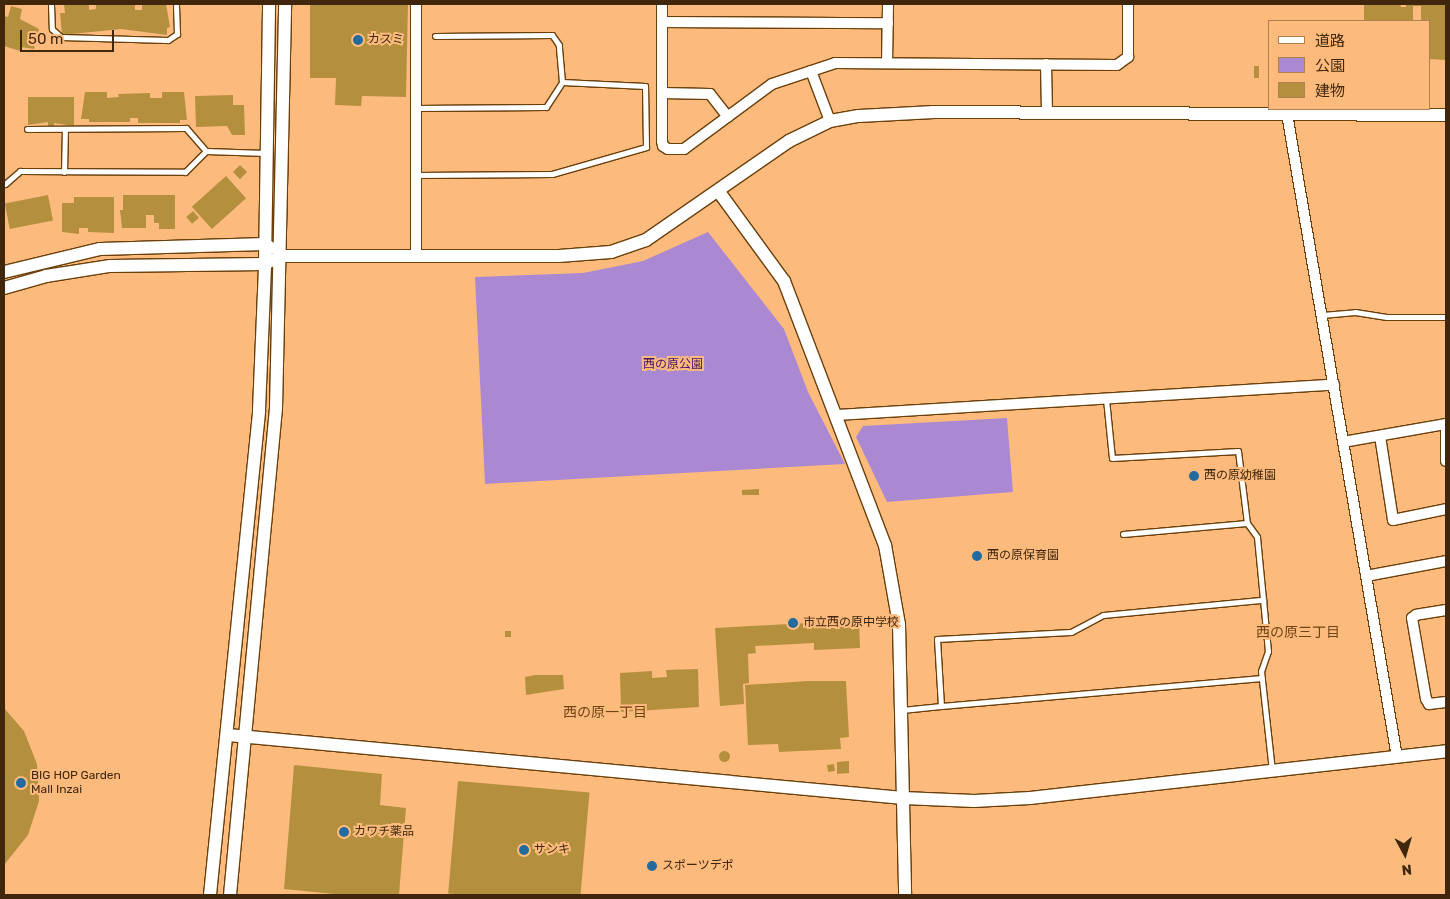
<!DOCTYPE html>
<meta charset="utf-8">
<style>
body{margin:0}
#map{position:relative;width:1450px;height:899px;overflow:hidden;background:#fcbb7d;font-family:Rubik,"Noto Sans JP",sans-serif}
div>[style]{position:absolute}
.green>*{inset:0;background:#ab89d2}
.building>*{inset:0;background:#b4903e;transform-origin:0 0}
.round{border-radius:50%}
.roads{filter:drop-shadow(1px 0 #6a3f0a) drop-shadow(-1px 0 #6a3f0a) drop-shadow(0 1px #6a3f0a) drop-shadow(0 -1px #6a3f0a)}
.service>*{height:5px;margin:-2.5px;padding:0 2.5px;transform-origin:2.5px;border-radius:2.5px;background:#fff}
.minor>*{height:10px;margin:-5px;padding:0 5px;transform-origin:5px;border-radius:5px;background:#fff}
.tertiary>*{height:12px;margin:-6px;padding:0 6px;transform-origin:6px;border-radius:6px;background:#fff}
.dots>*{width:14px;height:14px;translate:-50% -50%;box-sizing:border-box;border:2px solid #fcbb7d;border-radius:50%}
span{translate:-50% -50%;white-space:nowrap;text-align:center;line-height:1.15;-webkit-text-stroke:4px #fcbb7d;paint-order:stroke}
.poi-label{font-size:12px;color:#40270c}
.left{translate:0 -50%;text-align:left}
.park-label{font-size:12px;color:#43126a}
.neighbourhood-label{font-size:14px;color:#704412}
.frame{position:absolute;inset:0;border:5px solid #40270c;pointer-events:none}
.legend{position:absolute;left:1268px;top:20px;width:162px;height:90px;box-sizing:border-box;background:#fcbb7d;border:1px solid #b18050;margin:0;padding:6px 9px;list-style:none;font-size:15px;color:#40270c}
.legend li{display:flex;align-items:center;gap:10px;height:25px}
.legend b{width:25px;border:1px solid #b18050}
.north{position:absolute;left:1380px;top:829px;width:50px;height:50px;-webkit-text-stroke:4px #fcbb7d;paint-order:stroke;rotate:174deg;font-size:14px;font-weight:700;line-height:20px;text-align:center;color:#40270c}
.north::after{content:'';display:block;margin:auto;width:18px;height:22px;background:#40270c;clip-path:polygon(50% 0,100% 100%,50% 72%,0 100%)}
.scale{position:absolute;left:20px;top:30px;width:94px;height:22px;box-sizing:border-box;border:2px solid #40270c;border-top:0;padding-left:6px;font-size:15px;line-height:18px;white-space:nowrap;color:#40270c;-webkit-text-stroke:4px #fcbb7d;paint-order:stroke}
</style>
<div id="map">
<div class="green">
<div style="clip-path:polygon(708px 232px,784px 329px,808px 392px,845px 464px,485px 484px,475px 277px,583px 273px,643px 261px)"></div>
<div style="clip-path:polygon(1007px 418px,1013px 492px,887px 502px,856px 437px,863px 426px)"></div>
</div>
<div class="building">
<div style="clip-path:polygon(64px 4px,89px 4px,89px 10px,96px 9px,96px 4px,135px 4px,135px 10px,142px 10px,142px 4px,166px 4px,170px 27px,167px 28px,167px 35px,121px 29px,62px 35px,60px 13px,65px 13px)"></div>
<div style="clip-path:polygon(310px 4px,408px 4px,406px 97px,362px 96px,361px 106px,335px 105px,336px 78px,310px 78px)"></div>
<div style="clip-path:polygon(1364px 4px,1400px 4px,1401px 7px,1406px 7px,1406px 4px,1446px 5px,1446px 60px,1429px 59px,1429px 21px,1421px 21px,1421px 6px,1413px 6px,1413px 21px,1364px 21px)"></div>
<div style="clip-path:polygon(11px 6px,22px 9px,20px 19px,39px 29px,34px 49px,21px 47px,20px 51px,4px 46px,4px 16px,8px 17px)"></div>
<div style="left:1254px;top:66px;width:5px;height:12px"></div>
<div style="clip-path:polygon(85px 92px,107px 92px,107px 98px,119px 97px,118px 94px,150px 93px,150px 98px,162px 98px,162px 92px,184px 92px,187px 120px,180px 120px,180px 123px,138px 123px,138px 118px,130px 118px,130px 122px,89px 122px,89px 119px,81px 119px)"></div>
<div style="clip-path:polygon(233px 95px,233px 105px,244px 105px,245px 135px,232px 135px,227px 126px,196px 127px,195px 96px)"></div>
<div style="clip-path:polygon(28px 97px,74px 97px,74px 126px,54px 123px,54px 127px,48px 127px,48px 122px,28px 125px)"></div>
<div style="left:240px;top:165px;width:10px;height:10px;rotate:45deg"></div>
<div style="left:226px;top:176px;width:30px;height:46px;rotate:48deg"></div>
<div style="left:48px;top:195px;width:26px;height:44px;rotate:79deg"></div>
<div style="clip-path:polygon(123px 195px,175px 195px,175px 229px,159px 229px,159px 223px,154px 223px,154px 215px,146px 215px,146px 228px,122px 228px,120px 210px,123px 210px)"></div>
<div style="clip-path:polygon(74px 197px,114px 197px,114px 233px,88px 232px,88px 228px,79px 228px,79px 234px,62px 232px,62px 203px,74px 203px)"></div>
<div style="left:193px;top:211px;width:9px;height:9px;rotate:49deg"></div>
<div style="clip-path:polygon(759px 489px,759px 495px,742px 495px,742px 490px)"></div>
<div style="clip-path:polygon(859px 620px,860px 648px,814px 650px,814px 643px,755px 646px,756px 653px,748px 654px,749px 683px,743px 684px,744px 704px,720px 706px,715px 628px)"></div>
<div style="left:505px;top:631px;width:6px;height:6px"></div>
<div style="clip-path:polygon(698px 669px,699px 707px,621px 712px,620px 673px,652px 671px,652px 678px,667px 677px,666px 670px)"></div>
<div style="clip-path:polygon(535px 675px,563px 675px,564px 689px,526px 695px,525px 677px)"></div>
<div style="clip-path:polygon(808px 681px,846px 681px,849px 737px,840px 738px,841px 749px,779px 752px,778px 744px,748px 745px,745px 685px)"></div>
<div style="clip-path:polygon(4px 708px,24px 731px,37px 764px,39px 801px,28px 835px,4px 865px)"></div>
<div class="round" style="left:718.5px;top:750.5px;width:11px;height:11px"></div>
<div style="clip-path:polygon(849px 761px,849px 773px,837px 774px,837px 762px)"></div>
<div style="left:834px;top:764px;width:7px;height:7px;rotate:82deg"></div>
<div style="clip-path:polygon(294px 765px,382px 774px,380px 805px,406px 808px,399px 895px,344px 895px,284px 889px)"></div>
<div style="left:458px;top:781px;width:132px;height:113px;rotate:5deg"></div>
</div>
<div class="roads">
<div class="service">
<div style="left:51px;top:4px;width:25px;rotate:88deg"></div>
<div style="left:52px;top:29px;width:12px;rotate:42deg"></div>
<div style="left:61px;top:37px;width:107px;rotate:1.6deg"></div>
<div style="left:168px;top:40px;width:11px;rotate:-34deg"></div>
<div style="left:177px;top:34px;width:30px;rotate:-92deg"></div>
<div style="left:416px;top:108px;width:130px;rotate:-0.4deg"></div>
<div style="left:546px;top:107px;width:30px;rotate:-57deg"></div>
<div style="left:27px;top:129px;width:159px;rotate:-0.4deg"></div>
<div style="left:186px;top:128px;width:30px;rotate:49deg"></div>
<div style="left:206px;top:151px;width:60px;rotate:1.9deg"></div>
<div style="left:64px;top:172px;width:43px;rotate:-88.7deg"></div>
<div style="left:416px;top:175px;width:136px;rotate:-0.4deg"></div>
<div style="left:552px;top:174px;width:98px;rotate:-16deg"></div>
<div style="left:646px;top:147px;width:61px;rotate:-90.9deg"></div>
<div style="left:645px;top:86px;width:83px;rotate:-177.2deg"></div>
<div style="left:562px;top:82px;width:37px;rotate:-95deg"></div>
<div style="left:559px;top:45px;width:12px;rotate:-125deg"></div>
<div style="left:552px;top:35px;width:117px;rotate:179.5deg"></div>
<div style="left:5px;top:184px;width:20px;rotate:-41deg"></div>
<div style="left:20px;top:171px;width:165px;rotate:0.3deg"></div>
<div style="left:185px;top:172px;width:30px;rotate:-45deg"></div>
<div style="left:1322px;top:315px;width:33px;rotate:-5deg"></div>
<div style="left:1355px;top:312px;width:32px;rotate:9deg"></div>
<div style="left:1387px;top:317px;width:59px"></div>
<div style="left:1106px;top:399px;width:59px;rotate:84.2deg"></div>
<div style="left:1112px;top:458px;width:126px;rotate:-3.2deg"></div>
<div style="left:1238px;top:451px;width:73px;rotate:82.9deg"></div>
<div style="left:1247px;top:523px;width:17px;rotate:54deg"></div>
<div style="left:1257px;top:537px;width:115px;rotate:84.5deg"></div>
<div style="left:1268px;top:651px;width:21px;rotate:109deg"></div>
<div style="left:1261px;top:671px;width:100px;rotate:83.7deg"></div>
<div style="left:1123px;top:534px;width:124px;rotate:-5.1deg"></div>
<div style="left:941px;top:706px;width:322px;rotate:-5deg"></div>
<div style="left:902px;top:710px;width:39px;rotate:-6deg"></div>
<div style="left:941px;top:706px;width:67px;rotate:-93.4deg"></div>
<div style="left:937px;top:639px;width:134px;rotate:-3deg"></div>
<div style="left:1071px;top:632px;width:36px;rotate:-28deg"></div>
<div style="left:1103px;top:615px;width:161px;rotate:-5.4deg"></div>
</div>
<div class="minor">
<div style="left:416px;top:4px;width:252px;rotate:90deg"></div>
<div style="left:662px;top:4px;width:137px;rotate:90deg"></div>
<div style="left:662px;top:141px;width:5px;rotate:79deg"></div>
<div style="left:663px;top:146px;width:6px;rotate:31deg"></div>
<div style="left:668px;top:149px;width:16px"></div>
<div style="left:684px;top:149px;width:109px;rotate:-36.5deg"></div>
<div style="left:772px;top:84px;width:66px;rotate:-18.4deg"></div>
<div style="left:835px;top:63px;width:282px;rotate:0.4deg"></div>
<div style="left:1117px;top:65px;width:14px;rotate:-36deg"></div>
<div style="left:1128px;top:57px;width:53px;rotate:-90deg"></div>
<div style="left:662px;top:22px;width:226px;rotate:0.3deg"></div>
<div style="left:887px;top:63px;width:59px;rotate:-89deg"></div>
<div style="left:1046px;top:64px;width:49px;rotate:88.8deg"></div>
<div style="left:811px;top:71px;width:53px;rotate:69.2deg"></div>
<div style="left:662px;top:93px;width:48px;rotate:1.2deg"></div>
<div style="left:710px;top:94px;width:29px;rotate:52deg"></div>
<div style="left:1287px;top:114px;width:652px;rotate:80.29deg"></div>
<div style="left:838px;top:415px;width:497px;rotate:-3.5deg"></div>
<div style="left:1446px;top:424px;width:37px;rotate:90deg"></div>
<div style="left:1380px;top:436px;width:85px;rotate:81.2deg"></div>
<div style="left:1393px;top:520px;width:54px;rotate:-11.7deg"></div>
<div style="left:1343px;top:442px;width:105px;rotate:-9.9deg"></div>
<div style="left:1366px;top:576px;width:81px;rotate:-10.6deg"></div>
<div style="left:1446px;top:610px;width:30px;rotate:171deg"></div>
<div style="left:1416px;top:615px;width:5px;rotate:143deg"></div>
<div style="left:1412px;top:618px;width:82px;rotate:80.2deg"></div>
<div style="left:1426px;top:699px;width:6px;rotate:59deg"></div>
<div style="left:1429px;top:704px;width:17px;rotate:-7deg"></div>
</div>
<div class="tertiary">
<div style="left:719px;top:192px;width:110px;rotate:53.9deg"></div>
<div style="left:784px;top:281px;width:283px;rotate:69.1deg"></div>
<div style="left:885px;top:545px;width:80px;rotate:80deg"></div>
<div style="left:899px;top:624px;width:271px;rotate:88.7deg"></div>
<div style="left:4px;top:272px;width:99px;rotate:-13.5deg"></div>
<div style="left:100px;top:249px;width:165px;rotate:-1.7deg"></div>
<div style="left:265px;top:244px;width:7px;rotate:34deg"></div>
<div style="left:4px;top:288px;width:44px;rotate:-15.9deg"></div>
<div style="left:46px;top:276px;width:65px;rotate:-8.9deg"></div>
<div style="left:110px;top:266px;width:155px;rotate:-0.7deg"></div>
<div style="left:265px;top:264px;width:18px;rotate:-27deg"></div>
<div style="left:281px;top:256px;width:278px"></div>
<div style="left:559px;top:256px;width:52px;rotate:-4.4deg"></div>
<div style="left:611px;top:252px;width:37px;rotate:-19deg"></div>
<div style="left:646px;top:240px;width:174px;rotate:-34.7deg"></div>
<div style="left:789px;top:141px;width:46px;rotate:-26deg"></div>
<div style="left:830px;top:121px;width:29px;rotate:-10deg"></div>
<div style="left:859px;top:116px;width:75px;rotate:-3.1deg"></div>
<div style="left:934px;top:112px;width:512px;rotate:0.34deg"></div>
<div style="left:228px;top:735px;width:678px;rotate:5.33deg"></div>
<div style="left:903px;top:798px;width:71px;rotate:2.4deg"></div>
<div style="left:974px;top:801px;width:56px;rotate:-3.1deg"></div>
<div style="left:1030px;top:798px;width:419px;rotate:-6.4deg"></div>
<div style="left:210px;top:895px;width:487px;rotate:-84.2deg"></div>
<div style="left:259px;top:410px;width:146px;rotate:-87.6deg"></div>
<div style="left:265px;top:264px;width:260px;rotate:-89.1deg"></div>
<div style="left:230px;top:895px;width:489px;rotate:-84.6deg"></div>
<div style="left:276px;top:408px;width:404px;rotate:-88.7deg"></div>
</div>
</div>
<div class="dots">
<div style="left:358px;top:40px;background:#236a9e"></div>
<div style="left:1194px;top:476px;background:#236a9e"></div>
<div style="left:977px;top:556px;background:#236a9e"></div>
<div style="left:793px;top:623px;background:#236a9e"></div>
<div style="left:21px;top:783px;background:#236a9e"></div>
<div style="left:344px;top:832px;background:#236a9e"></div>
<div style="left:524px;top:850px;background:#236a9e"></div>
<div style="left:652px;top:866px;background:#236a9e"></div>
</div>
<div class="poi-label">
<span class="left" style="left:368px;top:40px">カスミ</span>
<span class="left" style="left:1204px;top:476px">西の原幼稚園</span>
<span class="left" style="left:987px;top:556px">西の原保育園</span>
<span class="left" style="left:803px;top:623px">市立西の原中学校</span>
<span class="left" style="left:31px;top:783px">BIG HOP Garden<br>Mall Inzai</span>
<span class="left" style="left:354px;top:832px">カワチ薬品</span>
<span class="left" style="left:534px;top:850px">サンキ</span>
<span class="left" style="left:662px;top:866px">スポーツデポ</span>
</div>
<div class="park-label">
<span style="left:673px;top:365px">西の原公園</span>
</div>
<div class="neighbourhood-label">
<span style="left:1298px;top:633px">西の原三丁目</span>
<span style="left:605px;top:713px">西の原一丁目</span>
</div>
<div class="frame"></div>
<ul class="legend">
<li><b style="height:6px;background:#fff"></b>道路</li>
<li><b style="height:14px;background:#ab89d2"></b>公園</li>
<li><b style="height:14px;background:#b4903e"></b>建物</li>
</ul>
<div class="north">N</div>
<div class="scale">50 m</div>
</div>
